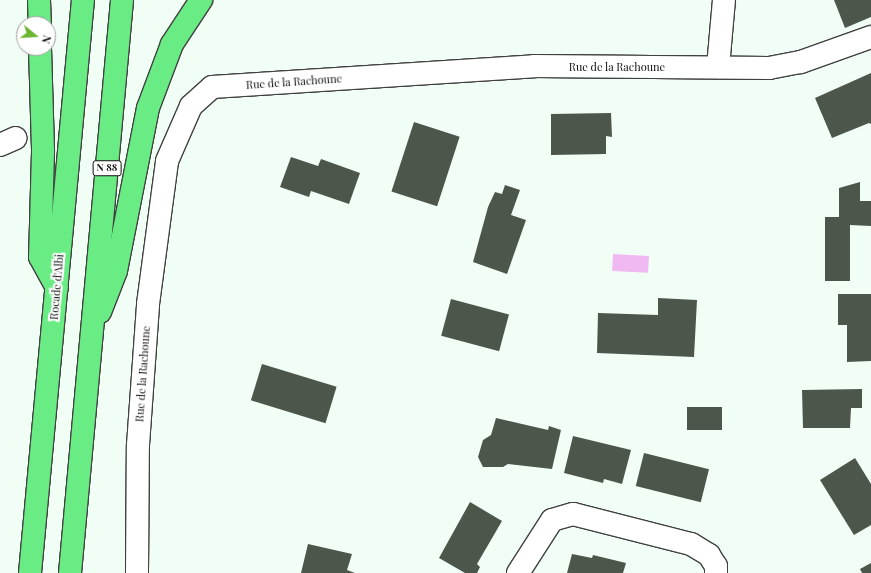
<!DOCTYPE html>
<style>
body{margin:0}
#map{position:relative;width:871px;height:573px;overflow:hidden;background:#f1fef6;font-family:"Playfair Display",serif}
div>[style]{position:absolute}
.water>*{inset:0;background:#f1b9f2;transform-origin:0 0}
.building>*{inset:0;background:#4c564b;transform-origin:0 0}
.roads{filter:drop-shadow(1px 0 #414141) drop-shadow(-1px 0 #414141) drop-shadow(0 1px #414141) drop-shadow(0 -1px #414141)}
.minor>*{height:22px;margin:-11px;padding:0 11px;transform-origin:11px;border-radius:11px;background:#fff}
.trunk>*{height:22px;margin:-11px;padding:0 11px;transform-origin:11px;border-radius:11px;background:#6aec84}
span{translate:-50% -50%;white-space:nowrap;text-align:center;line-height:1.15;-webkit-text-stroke:4px #fff;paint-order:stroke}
.shield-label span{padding:1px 3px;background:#fff;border:1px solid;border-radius:3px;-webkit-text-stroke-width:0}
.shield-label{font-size:10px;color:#0e0e0e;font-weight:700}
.street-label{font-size:11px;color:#0e0e0e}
.north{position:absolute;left:16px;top:16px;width:40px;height:40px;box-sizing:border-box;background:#fff;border:1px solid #9f9f9f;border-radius:50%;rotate:108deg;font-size:11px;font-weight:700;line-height:16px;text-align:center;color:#0e0e0e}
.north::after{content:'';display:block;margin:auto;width:14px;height:18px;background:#6bb530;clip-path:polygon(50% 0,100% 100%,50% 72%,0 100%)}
</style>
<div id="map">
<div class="water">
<div style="left:613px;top:254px;width:36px;height:17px;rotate:3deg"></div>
</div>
<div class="building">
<div style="clip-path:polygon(834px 0,871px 0,871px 17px,845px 28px)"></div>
<div style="clip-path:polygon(871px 73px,871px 124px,869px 123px,832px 138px,815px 98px)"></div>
<div style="clip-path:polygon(611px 113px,612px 137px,606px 136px,606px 154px,551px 155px,551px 114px)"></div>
<div style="left:414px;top:122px;width:48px;height:73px;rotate:18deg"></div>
<div style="clip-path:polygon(291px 157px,318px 166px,321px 159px,360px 173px,349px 204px,311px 191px,309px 197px,280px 187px)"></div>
<div style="clip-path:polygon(860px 182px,860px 201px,871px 201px,871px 226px,850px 225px,850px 281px,825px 281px,825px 217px,839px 217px,839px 188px)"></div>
<div style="clip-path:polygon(505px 185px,520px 190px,511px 215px,526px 220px,507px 274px,473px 262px,488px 207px,495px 192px,502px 194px)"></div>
<div style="clip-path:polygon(838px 294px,871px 294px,871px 361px,847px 362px,847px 325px,838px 325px)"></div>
<div style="clip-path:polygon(658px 298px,697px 300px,694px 357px,597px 353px,598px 313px,658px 315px)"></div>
<div style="left:451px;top:299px;width:60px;height:38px;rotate:15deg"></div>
<div style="left:262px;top:364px;width:78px;height:38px;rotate:17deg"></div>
<div style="clip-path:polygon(862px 389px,862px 408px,851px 408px,850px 428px,803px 428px,802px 390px)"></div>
<div style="left:687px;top:407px;width:35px;height:23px"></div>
<div style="clip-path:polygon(496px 418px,548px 430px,549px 426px,561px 430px,552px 469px,508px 464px,503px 467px,483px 467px,478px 457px,483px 440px,491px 435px)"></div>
<div style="clip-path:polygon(573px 436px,631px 450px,622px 484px,604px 479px,603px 483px,564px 473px)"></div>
<div style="left:644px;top:453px;width:67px;height:34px;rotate:14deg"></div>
<div style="clip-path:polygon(855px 458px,871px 484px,871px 525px,854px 535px,820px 480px)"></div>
<div style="clip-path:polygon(470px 502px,502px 521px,477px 564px,480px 567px,477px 573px,465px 573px,439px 558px)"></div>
<div style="clip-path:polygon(308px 544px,352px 554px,347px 570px,355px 573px,301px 573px)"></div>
<div style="clip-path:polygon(572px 554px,592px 558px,593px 555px,626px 563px,623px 573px,567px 573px)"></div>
<div style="clip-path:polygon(871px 563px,871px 573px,862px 573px,860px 569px)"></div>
</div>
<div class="roads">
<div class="minor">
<div style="left:718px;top:67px;width:67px;rotate:-84.9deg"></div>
<div style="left:0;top:145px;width:17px;rotate:-24deg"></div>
<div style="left:137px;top:573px;width:128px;rotate:-89.6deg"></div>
<div style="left:138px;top:445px;width:141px;rotate:-85.9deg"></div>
<div style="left:148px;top:304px;width:144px;rotate:-82.4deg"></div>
<div style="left:167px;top:161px;width:60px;rotate:-66.4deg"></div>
<div style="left:191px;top:106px;width:28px;rotate:-42deg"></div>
<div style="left:212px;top:87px;width:323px;rotate:-3.7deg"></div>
<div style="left:534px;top:66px;width:235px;rotate:0.5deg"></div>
<div style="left:769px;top:68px;width:33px;rotate:-11deg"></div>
<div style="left:801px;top:62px;width:74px;rotate:-19.7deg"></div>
<div style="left:518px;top:573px;width:63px;rotate:-57.3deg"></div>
<div style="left:552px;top:520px;width:22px;rotate:-16deg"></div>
<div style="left:573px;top:514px;width:122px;rotate:14.3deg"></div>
<div style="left:691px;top:544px;width:21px;rotate:31deg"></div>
<div style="left:709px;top:555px;width:13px;rotate:58deg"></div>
<div style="left:716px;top:566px;width:7px;rotate:90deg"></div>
</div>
<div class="trunk">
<div style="left:39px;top:0;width:24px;rotate:88deg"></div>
<div style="left:40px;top:48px;width:104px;rotate:88.3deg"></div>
<div style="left:43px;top:152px;width:105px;rotate:91.6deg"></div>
<div style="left:40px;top:257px;width:35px;rotate:61deg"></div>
<div style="left:100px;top:312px;width:44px;rotate:-68.7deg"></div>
<div style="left:116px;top:271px;width:166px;rotate:-78.9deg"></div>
<div style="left:148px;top:108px;width:68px;rotate:-69.4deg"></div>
<div style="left:172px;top:44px;width:53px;rotate:-56.6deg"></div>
<div style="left:30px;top:573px;width:575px;rotate:-84.72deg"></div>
<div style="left:70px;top:573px;width:575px;rotate:-84.81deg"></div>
</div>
</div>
<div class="shield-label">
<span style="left:107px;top:168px">N 88</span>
</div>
<div class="street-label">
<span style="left:617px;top:67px">Rue de la Rachoune</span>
<span style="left:294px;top:82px;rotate:-4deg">Rue de la Rachoune</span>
<span style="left:57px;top:287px;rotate:-85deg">Rocade d'Albi</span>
<span style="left:143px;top:374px;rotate:-86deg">Rue de la Rachoune</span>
</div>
<div class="north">N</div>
</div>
